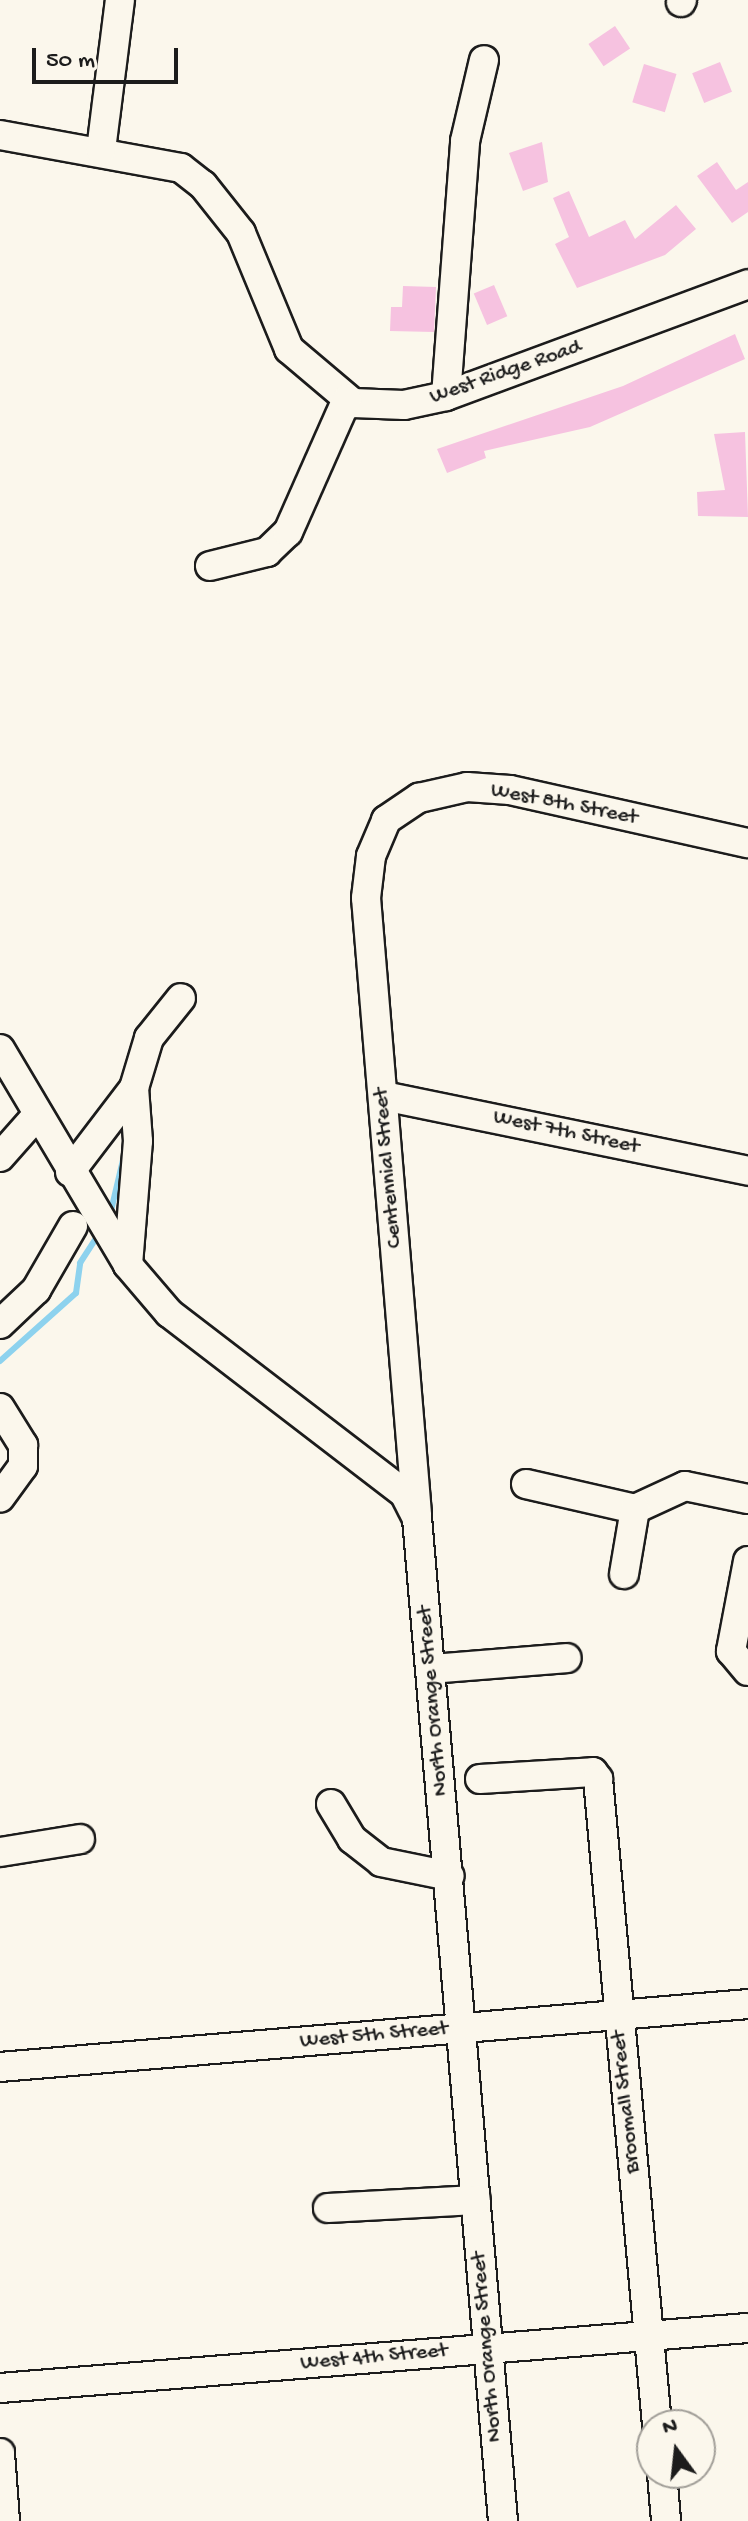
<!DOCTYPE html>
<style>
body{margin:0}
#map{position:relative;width:748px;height:2521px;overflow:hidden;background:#fbf7ec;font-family:"Gochi Hand",sans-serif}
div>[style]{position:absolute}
.stream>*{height:6px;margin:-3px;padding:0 3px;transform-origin:3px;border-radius:3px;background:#8dd2ee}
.building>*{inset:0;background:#f6c2e0;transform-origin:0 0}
.roads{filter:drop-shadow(2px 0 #1c1c1c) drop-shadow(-2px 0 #1c1c1c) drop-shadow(0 2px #1c1c1c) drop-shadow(0 -2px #1c1c1c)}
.minor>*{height:28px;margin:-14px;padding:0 14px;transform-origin:14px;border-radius:14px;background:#fbf7ec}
span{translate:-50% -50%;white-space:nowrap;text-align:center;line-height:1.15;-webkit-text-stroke:6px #fbf7ec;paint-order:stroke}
.street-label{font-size:22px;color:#1c1c1c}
.north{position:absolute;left:636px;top:2409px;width:80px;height:80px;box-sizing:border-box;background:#fbf7ec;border:2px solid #a29f99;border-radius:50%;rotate:345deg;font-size:22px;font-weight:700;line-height:32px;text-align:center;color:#1c1c1c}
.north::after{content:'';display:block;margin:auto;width:28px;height:36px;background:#1c1c1c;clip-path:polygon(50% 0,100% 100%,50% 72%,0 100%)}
.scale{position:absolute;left:32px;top:48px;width:146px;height:36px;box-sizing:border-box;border:4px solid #1c1c1c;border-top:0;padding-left:10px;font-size:24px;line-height:28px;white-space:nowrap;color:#1c1c1c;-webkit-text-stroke:6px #fbf7ec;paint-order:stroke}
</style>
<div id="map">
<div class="stream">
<div style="left:110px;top:1215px;width:57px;rotate:-76.7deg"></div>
<div style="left:0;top:1361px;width:102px;rotate:-41.8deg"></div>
<div style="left:76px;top:1293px;width:30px;rotate:-82deg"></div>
<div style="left:80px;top:1263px;width:37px;rotate:-57deg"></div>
</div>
<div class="building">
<div style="left:615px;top:26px;width:27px;height:32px;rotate:56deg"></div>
<div style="left:720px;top:62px;width:32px;height:30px;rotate:68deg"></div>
<div style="left:644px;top:64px;width:34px;height:40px;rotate:17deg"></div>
<div style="clip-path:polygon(542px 142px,548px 182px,523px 191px,509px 153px)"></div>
<div style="clip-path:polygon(717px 162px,736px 190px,748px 182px,748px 212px,732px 223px,697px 176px)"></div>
<div style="clip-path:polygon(569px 191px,589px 237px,625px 220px,635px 239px,676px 205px,696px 229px,665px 255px,577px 288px,555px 244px,569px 237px,553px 198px)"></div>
<div style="left:494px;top:285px;width:34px;height:22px;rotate:67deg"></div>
<div style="clip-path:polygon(403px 286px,436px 287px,434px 332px,390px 331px,391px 307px,402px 307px)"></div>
<div style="clip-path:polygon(735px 334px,745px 359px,590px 427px,484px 451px,486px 458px,447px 473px,437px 449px,623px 386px)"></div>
<div style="clip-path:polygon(745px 432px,748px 517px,698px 516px,697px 492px,725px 490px,714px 434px)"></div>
</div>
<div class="roads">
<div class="minor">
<div style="left:681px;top:2px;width:2px;rotate:-63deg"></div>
<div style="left:0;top:135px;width:184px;rotate:10.3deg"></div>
<div style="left:181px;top:168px;width:28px;rotate:38deg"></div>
<div style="left:203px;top:185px;width:61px;rotate:51.6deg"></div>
<div style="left:241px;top:233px;width:126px;rotate:67.5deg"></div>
<div style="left:289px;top:349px;width:84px;rotate:40.2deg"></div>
<div style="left:353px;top:403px;width:51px;rotate:2.2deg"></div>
<div style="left:404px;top:405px;width:43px;rotate:-12.1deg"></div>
<div style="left:446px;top:396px;width:322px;rotate:-20.3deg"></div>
<div style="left:101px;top:150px;width:151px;rotate:-82.8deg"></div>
<div style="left:446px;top:396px;width:256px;rotate:-85.7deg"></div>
<div style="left:465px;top:141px;width:83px;rotate:-76.8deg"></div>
<div style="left:210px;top:566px;width:59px;rotate:-13.8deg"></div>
<div style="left:267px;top:552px;width:29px;rotate:-44deg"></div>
<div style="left:288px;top:532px;width:145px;rotate:-66.1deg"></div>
<div style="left:0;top:1049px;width:251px;rotate:59.3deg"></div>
<div style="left:128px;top:1265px;width:63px;rotate:49.5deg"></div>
<div style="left:169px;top:1313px;width:296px;rotate:37.5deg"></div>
<div style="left:404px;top:1493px;width:28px;rotate:63deg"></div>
<div style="left:417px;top:1518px;width:1007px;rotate:85.1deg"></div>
<div style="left:384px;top:1096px;width:372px;rotate:11.6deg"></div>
<div style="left:0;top:1157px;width:57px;rotate:-48.5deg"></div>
<div style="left:70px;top:1172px;width:106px;rotate:-52.7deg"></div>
<div style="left:134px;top:1088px;width:52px;rotate:-73.3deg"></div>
<div style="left:149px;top:1038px;width:51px;rotate:-51.3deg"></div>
<div style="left:128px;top:1265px;width:124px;rotate:-85.4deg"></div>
<div style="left:138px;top:1141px;width:53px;rotate:-94.3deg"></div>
<div style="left:0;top:1324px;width:50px;rotate:-43.4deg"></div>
<div style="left:36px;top:1290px;width:74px;rotate:-60deg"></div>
<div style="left:0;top:1408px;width:44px;rotate:58.1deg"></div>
<div style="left:23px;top:1445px;width:21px;rotate:90deg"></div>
<div style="left:23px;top:1466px;width:39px;rotate:126deg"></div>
<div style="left:526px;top:1484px;width:112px;rotate:12.9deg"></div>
<div style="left:635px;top:1509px;width:55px;rotate:-24.7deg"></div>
<div style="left:685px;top:1486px;width:64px;rotate:11.7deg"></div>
<div style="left:417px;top:1514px;width:618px;rotate:-94.73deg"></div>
<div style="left:366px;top:898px;width:42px;rotate:-83.2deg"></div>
<div style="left:371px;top:856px;width:39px;rotate:-67deg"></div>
<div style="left:386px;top:820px;width:40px;rotate:-34deg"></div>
<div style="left:419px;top:798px;width:49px;rotate:-12.9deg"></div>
<div style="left:467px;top:787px;width:43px;rotate:4deg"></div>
<div style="left:510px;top:790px;width:244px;rotate:12.6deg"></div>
<div style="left:748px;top:1561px;width:92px;rotate:100.7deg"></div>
<div style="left:731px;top:1651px;width:26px;rotate:50deg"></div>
<div style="left:624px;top:1574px;width:66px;rotate:-80.4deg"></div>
<div style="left:431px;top:1669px;width:136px;rotate:-4.6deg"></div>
<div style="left:480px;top:1779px;width:113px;rotate:-3.5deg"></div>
<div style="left:593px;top:1772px;width:9px;rotate:54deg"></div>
<div style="left:598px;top:1779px;width:649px;rotate:84.78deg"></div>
<div style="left:331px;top:1804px;width:41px;rotate:59deg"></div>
<div style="left:352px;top:1839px;width:37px;rotate:38deg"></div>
<div style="left:381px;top:1862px;width:70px;rotate:11.5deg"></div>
<div style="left:0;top:1852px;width:81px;rotate:-9.2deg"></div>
<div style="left:0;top:2067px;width:751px;rotate:-4.81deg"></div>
<div style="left:328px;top:2208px;width:148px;rotate:-3.1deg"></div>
<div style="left:0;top:2388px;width:750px;rotate:-4.59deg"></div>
<div style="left:0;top:2453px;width:68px;rotate:85.8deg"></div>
<div style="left:662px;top:2473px;width:48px;rotate:85.2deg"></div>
</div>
</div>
<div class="street-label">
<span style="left:506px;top:373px;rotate:-19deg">West Ridge Road</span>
<span style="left:564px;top:805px;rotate:11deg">West 8th Street</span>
<span style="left:566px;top:1133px;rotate:12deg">West 7th Street</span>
<span style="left:389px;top:1168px;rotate:-95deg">Centennial Street</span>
<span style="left:434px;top:1701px;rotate:-95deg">North Orange Street</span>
<span style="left:374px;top:2036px;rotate:-5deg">West 5th Street</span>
<span style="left:627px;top:2102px;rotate:-96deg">Broomall Street</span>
<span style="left:488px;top:2347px;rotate:-95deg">North Orange Street</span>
<span style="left:374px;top:2358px;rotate:-5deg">West 4th Street</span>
</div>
<div class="north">N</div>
<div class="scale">50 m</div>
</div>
